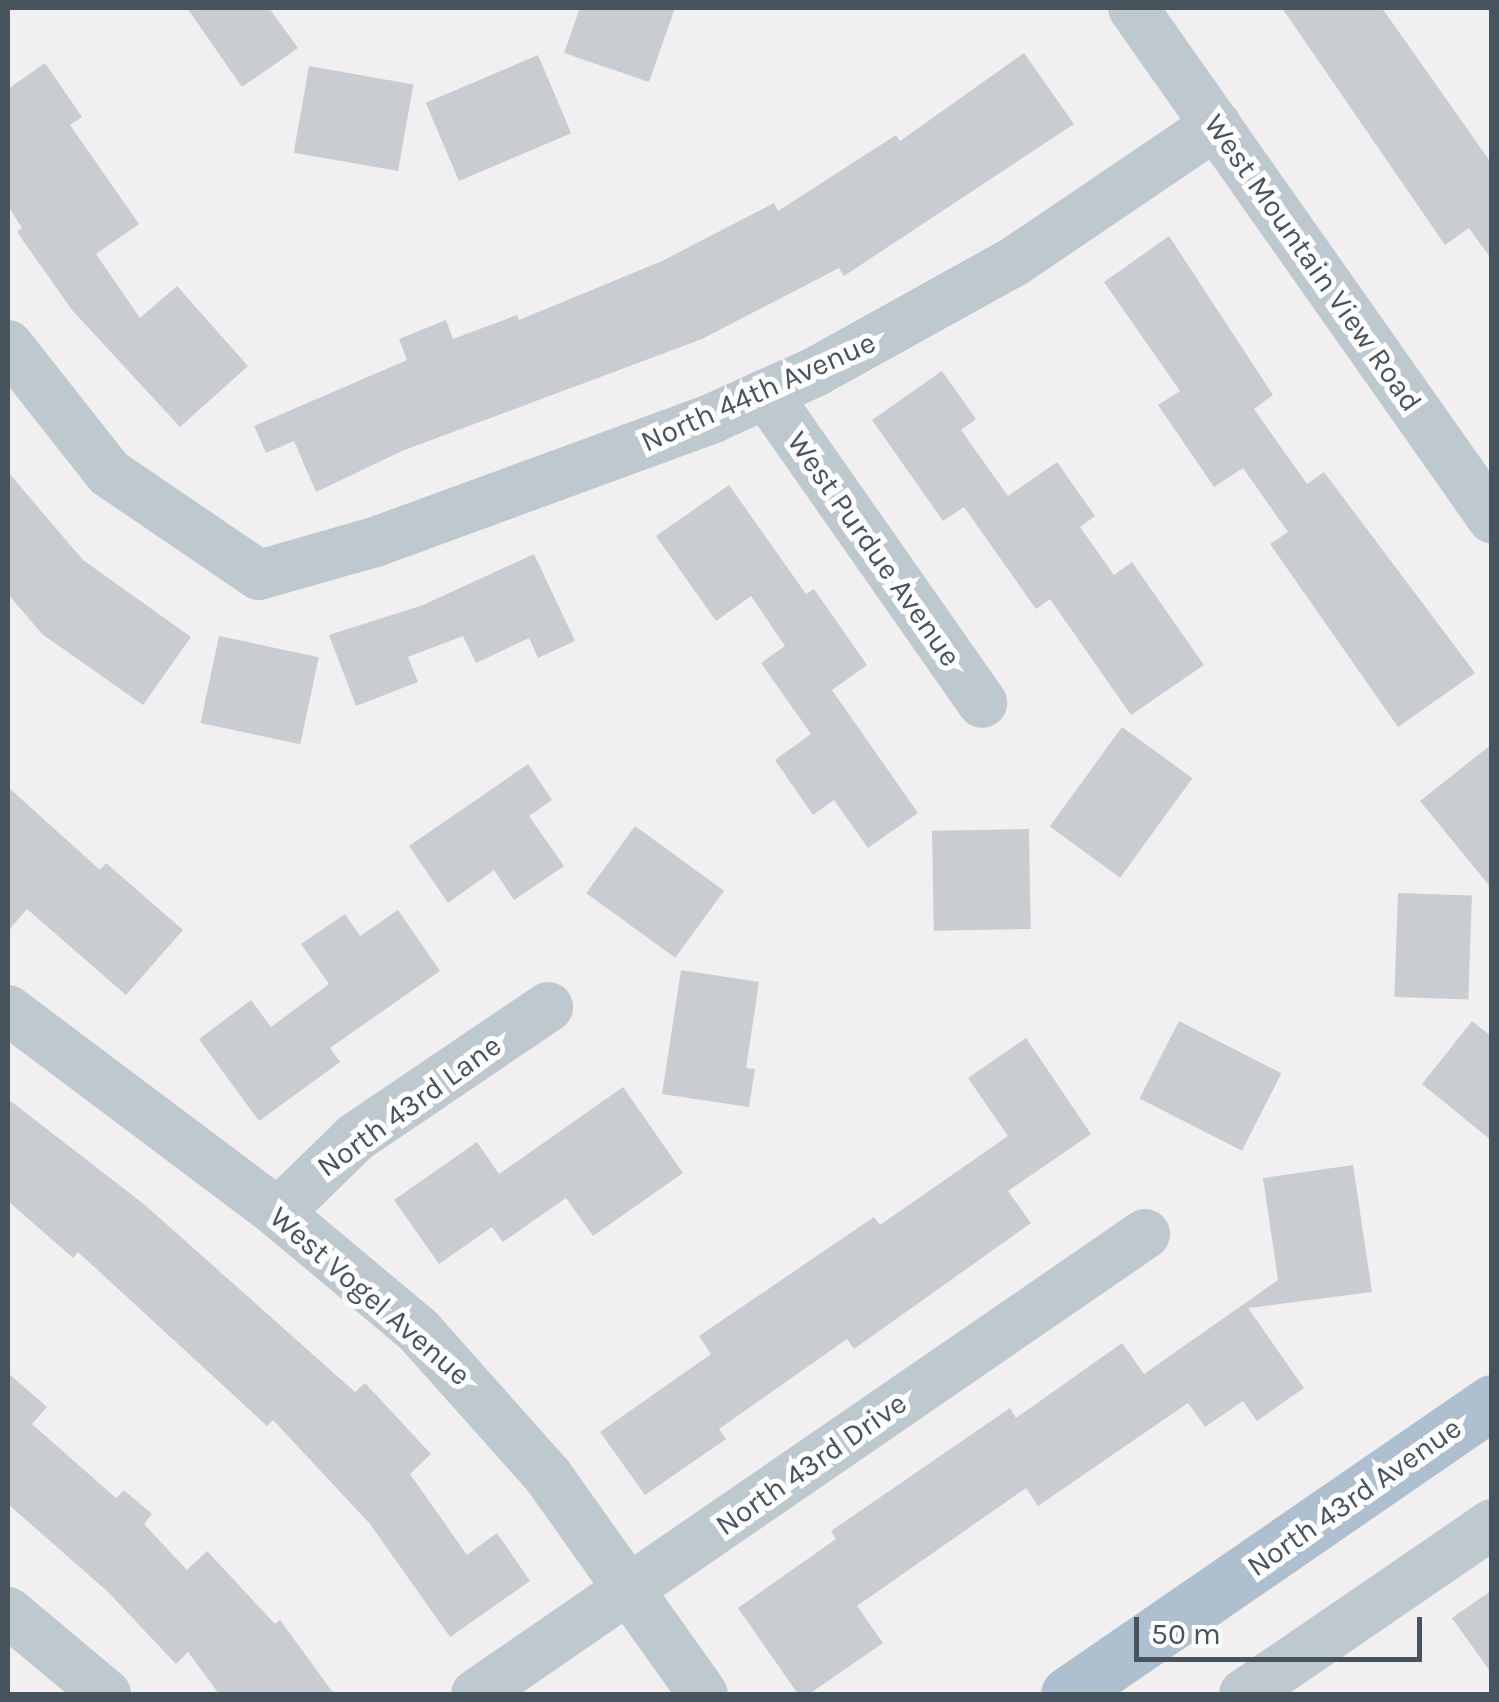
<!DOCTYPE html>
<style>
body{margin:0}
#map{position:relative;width:1499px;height:1702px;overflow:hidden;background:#f2eff0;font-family:Karla,sans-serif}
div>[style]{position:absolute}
.building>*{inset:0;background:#c9cdd2;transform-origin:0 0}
.minor>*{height:50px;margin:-25px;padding:0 25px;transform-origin:25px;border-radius:25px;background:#bdc8cf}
.major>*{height:55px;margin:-27.5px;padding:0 27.5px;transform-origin:27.5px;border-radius:27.5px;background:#aec0cf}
span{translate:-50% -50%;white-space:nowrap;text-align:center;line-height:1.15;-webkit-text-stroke:10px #fff;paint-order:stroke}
.street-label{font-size:30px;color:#47545e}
.frame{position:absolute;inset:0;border:10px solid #47545e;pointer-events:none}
.scale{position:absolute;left:1134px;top:1617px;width:288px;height:45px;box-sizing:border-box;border:5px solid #47545e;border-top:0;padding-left:12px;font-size:30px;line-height:35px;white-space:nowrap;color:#47545e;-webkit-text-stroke:8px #fff;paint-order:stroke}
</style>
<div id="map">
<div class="building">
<div style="clip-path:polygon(187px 8px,269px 8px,298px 48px,242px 87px)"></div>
<div style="clip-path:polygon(580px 8px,675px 8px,649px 82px,564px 53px)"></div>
<div style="clip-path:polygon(1282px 8px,1382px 8px,1492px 164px,1492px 260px,1469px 228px,1445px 245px)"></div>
<div style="clip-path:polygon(1024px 53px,1074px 124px,844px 276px,839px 268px,702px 339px,402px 451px,316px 492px,294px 441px,266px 453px,254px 426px,407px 360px,399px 339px,446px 320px,453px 339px,517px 315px,519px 320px,662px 261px,774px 203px,778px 211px,896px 135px,900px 141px)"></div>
<div style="left:538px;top:55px;width:85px;height:122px;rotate:67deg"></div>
<div style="clip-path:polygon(45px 63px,82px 117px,70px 125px,139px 224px,96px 254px,140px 318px,177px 286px,248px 366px,180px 427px,72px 310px,17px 232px,22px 228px,8px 206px,8px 89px)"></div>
<div style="left:309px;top:66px;width:106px;height:88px;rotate:10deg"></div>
<div style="clip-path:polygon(1169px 236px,1273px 395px,1254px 409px,1307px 484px,1324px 472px,1475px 673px,1398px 727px,1270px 544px,1288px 532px,1243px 468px,1214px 487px,1158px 405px,1180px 391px,1104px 282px)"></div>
<div style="clip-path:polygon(942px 371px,976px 419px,961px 430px,1008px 496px,1057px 462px,1095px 516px,1080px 527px,1114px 575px,1132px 562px,1204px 665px,1131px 715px,1050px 599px,1036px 609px,964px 507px,943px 521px,872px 420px)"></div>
<div style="clip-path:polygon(8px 472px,83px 560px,191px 637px,143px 705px,42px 634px,8px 594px)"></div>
<div style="clip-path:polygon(729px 485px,806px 594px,814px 589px,867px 665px,832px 690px,918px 813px,868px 848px,834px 800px,813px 815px,775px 760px,811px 734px,761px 663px,785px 646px,751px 596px,716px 621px,656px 536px)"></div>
<div style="clip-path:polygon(534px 554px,575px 641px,538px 658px,529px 638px,476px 663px,463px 636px,408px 657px,418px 682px,356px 706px,329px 635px,423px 605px)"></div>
<div style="left:219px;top:636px;width:102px;height:89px;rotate:12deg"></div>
<div style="left:1122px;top:727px;width:87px;height:123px;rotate:36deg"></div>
<div style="clip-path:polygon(1492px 744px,1492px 889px,1420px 801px)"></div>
<div style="clip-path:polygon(528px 764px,552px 800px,529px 816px,564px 866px,514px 900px,494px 870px,448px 903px,409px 846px)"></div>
<div style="clip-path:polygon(8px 787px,100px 870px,106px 863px,183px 930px,126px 995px,27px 909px,8px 931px)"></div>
<div style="left:635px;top:826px;width:110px;height:83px;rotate:36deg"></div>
<div style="left:1029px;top:829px;width:100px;height:97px;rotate:89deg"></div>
<div style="left:1398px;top:893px;width:74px;height:104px;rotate:2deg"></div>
<div style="clip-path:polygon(398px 910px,440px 971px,330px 1048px,340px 1062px,259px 1121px,199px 1039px,251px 1000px,271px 1027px,329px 984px,301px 944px,345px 914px,360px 936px)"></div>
<div style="clip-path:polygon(681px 970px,759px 982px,746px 1068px,755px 1069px,749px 1107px,662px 1094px)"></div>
<div style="left:1179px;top:1021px;width:115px;height:87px;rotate:27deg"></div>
<div style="clip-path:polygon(1472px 1021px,1492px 1037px,1492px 1141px,1422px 1084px)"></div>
<div style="clip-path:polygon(1026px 1038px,1091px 1134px,1008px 1191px,1031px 1223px,854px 1349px,847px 1339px,719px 1429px,726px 1439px,645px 1495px,600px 1432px,711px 1354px,699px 1336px,874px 1217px,880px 1225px,1008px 1136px,968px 1078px)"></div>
<div style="clip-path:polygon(623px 1087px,683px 1173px,593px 1236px,566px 1198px,503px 1242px,492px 1227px,439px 1264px,394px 1200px,477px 1142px,499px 1174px)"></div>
<div style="clip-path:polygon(8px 1099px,145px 1205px,355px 1392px,365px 1383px,431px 1454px,410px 1474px,467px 1555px,497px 1533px,530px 1581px,450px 1637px,370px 1524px,273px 1420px,267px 1426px,78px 1252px,73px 1258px,8px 1201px)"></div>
<div style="clip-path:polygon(1353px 1165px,1372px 1292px,1248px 1308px,1304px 1388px,1257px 1421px,1243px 1401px,1205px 1427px,1188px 1403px,1038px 1506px,1026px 1488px,857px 1606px,883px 1643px,809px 1694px,798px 1694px,738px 1608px,836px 1539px,831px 1531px,1010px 1408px,1016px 1418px,1122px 1343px,1144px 1374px,1278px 1280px,1263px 1178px)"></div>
<div style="clip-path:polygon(8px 1373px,47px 1407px,32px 1424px,116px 1498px,124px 1490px,152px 1514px,144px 1524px,187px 1570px,207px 1551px,275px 1624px,280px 1620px,334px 1694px,219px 1694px,188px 1652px,176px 1664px,108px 1592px,8px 1504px)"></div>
<div style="clip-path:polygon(1492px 1590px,1492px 1674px,1452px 1618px)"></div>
</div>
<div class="minor">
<div style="left:1133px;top:8px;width:624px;rotate:54.86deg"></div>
<div style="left:8px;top:345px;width:163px;rotate:51.7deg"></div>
<div style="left:109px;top:473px;width:181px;rotate:34.2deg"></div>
<div style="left:259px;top:575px;width:121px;rotate:-15.9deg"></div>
<div style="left:375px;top:542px;width:360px;rotate:-20.1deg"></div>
<div style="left:713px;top:418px;width:112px;rotate:-24.3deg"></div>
<div style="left:815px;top:372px;width:229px;rotate:-29deg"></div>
<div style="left:1015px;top:261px;width:243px;rotate:-34.1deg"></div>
<div style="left:766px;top:394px;width:377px;rotate:55deg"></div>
<div style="left:8px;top:1010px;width:338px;rotate:36.9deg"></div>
<div style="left:278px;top:1213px;width:182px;rotate:39.9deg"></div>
<div style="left:418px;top:1330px;width:195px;rotate:48.3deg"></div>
<div style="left:548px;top:1476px;width:267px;rotate:54.6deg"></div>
<div style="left:278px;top:1213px;width:109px;rotate:-44.3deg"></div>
<div style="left:356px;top:1137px;width:232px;rotate:-34.1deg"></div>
<div style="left:8px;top:1612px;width:128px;rotate:39.9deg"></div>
<div style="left:476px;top:1694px;width:812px;rotate:-34.51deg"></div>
<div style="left:1244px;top:1694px;width:301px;rotate:-34.4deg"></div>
</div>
<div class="major">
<div style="left:1068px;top:1694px;width:515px;rotate:-34.55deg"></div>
</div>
<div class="street-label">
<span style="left:1313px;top:263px;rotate:55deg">West Mountain View Road</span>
<span style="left:758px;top:392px;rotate:-24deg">North 44th Avenue</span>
<span style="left:874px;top:549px;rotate:55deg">West Purdue Avenue</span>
<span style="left:409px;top:1106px;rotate:-36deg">North 43rd Lane</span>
<span style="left:370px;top:1296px;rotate:41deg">West Vogel Avenue</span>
<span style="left:811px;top:1464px;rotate:-35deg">North 43rd Drive</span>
<span style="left:1354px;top:1497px;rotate:-35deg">North 43rd Avenue</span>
</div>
<div class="frame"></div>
<div class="scale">50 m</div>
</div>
